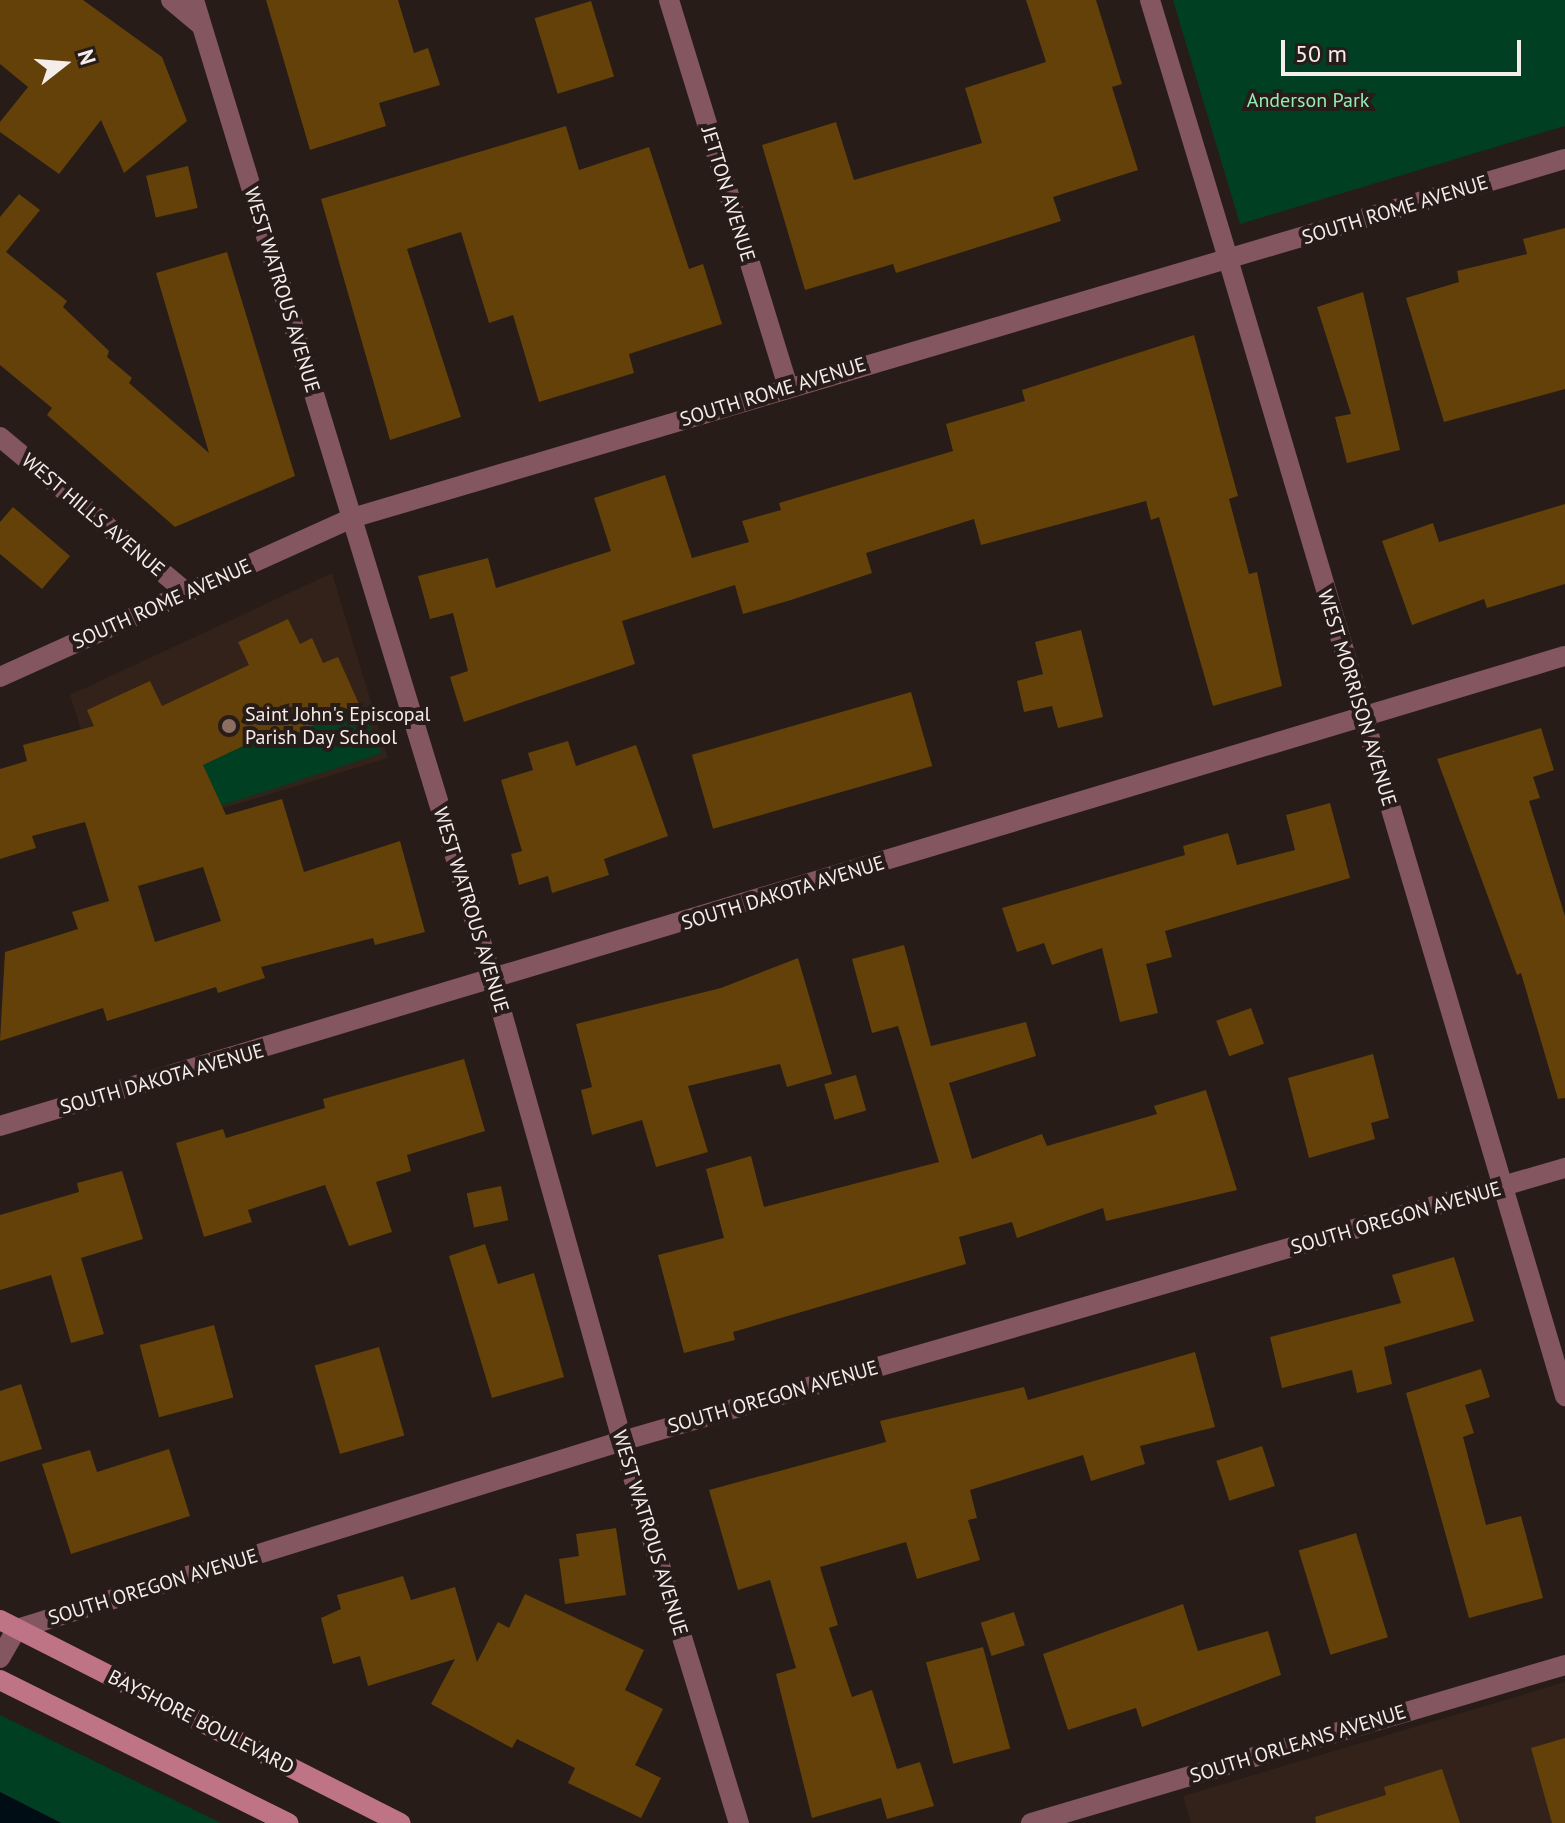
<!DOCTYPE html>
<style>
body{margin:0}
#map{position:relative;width:1565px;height:1823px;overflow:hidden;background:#271c17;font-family:"PT Sans",sans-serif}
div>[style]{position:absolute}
.built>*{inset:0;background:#33221a}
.green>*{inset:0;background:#013f23}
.water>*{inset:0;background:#000d15}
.building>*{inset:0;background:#634108;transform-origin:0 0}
.minor>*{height:20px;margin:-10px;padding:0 10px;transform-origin:10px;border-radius:10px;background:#845660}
.tertiary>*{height:20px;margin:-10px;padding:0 10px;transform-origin:10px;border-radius:10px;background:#845660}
.secondary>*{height:20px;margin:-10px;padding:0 10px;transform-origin:10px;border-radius:10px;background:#bf7486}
.dots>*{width:22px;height:22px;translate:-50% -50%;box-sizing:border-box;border:4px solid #271c17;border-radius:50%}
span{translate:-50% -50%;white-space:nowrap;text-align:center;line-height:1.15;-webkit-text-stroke:8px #271c17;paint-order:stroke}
.park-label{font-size:20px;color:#95ebb7}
.street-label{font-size:20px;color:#f5edea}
.poi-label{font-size:20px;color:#f5edea}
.left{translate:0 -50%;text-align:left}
.north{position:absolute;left:24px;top:24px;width:80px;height:80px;-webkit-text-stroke:6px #271c17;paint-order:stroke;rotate:73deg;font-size:22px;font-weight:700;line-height:32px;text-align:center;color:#f5edea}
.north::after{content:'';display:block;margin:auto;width:28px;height:36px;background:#f5edea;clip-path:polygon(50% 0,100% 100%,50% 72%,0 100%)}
.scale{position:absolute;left:1281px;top:40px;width:240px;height:36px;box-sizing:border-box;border:4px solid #f5edea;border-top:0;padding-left:10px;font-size:24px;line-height:28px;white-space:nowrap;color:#f5edea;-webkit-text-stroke:6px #271c17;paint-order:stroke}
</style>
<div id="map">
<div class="built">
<div style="clip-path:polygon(332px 573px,388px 758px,116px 841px,70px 695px)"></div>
<div style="clip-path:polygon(1565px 1682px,1565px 1823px,1191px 1823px,1183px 1796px)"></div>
</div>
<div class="green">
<div style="clip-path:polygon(1173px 0,1565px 0,1565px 126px,1240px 224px)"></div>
<div style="clip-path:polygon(359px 704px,382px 753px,221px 806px,203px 765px,277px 730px,282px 740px)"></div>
<div style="clip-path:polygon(0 1715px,221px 1823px,61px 1823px,0 1792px)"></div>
</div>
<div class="water">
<div style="clip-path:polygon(0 1792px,61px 1823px,0 1823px)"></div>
</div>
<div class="building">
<div style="clip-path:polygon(0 0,83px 0,162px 57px,187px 121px,124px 173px,101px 120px,59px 174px,0 132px,0 122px,28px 87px,0 64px)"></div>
<div style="clip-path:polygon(266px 0,398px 0,414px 53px,428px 48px,440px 85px,379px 103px,386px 126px,310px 150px)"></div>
<div style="clip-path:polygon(1026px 0,1096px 0,1122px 84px,1112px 87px,1138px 170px,1053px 197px,1061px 221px,896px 273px,893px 264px,805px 290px,762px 145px,836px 122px,854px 180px,982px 143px,965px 88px,1046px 62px)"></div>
<div style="left:591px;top:1px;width:79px;height:59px;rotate:73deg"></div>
<div style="clip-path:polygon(566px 126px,579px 170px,649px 147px,689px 269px,703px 264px,722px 324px,629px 354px,634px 373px,539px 402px,513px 315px,489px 323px,461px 232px,407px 249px,461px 417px,390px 440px,321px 199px)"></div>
<div style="left:188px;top:166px;width:43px;height:43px;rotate:77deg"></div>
<div style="clip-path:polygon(19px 194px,40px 210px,6px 252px,67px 301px,63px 307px,109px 351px,107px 357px,132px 378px,129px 383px,209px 453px,156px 273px,227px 252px,295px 476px,175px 527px,47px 415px,52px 408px,0 365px,0 217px)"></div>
<div style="clip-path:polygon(1565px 228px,1565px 389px,1444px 422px,1406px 298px,1459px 282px,1457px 271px,1527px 254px,1523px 239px)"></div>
<div style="clip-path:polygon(1363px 292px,1400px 450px,1347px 463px,1335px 417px,1351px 414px,1317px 307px)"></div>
<div style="clip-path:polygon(1194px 335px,1238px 496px,1229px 499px,1249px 574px,1257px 572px,1282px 686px,1213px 706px,1159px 517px,1151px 520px,1146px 501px,981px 545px,974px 519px,866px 553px,872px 573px,791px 600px,743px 614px,735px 585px,622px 621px,635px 664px,464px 722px,450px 677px,468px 671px,453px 613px,430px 619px,418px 576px,488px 558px,496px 588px,611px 551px,594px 498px,665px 475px,692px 558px,749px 542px,742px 521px,781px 510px,779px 503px,953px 451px,946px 424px,1025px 401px,1022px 390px)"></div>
<div style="clip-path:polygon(1565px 504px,1565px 584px,1487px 608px,1484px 599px,1412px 625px,1382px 541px,1433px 523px,1439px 542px)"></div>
<div style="clip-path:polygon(13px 507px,70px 556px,42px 589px,0 554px,0 522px)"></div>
<div style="clip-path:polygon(evenodd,288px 619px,300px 644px,312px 638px,323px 663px,338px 657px,359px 704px,282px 740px,277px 730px,203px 765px,226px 815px,282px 799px,304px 872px,400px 841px,425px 932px,375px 945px,373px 938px,261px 967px,265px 978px,218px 993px,216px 987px,107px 1021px,103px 1008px,0 1041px,5px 952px,78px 929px,72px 912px,109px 901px,85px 822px,32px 836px,36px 848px,0 859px,0 769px,27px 761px,23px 745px,94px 726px,87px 710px,150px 681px,162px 706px,249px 665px,238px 642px,288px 619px,203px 867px,221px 921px,155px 942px,138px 886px,203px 867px)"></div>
<div style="clip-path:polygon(1081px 630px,1103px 717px,1058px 728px,1052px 706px,1024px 712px,1017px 681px,1043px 674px,1035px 642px)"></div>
<div style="left:911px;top:692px;width:77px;height:228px;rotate:74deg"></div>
<div style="clip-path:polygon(1541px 728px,1554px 770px,1533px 777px,1540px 798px,1529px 801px,1565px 916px,1565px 1098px,1558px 1099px,1521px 973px,1517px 975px,1437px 759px)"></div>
<div style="clip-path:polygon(568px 741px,576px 766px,636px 745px,668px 836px,604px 859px,609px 875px,552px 893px,548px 876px,519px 885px,511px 854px,522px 851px,501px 780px,533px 770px,528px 753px)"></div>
<div style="clip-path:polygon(1330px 803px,1350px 878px,1165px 931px,1172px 957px,1146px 964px,1158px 1013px,1120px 1022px,1102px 948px,1052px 965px,1044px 943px,1017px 952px,1002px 908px,1185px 855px,1183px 846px,1228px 833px,1237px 865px,1295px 850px,1286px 815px)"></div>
<div style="clip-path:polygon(904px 945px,931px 1046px,1026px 1022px,1036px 1056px,949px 1083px,972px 1159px,1042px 1134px,1047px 1146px,1157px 1114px,1154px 1106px,1206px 1090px,1237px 1190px,1106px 1221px,1103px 1208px,1017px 1238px,1012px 1222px,959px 1237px,966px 1264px,733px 1332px,735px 1340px,684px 1353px,658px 1255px,724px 1238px,706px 1169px,751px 1156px,764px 1207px,939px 1162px,898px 1026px,872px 1033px,852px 959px)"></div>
<div style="clip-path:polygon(798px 958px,832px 1074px,787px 1087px,780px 1064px,688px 1086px,708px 1152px,656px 1167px,642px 1120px,592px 1135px,581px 1090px,592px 1087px,576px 1024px,721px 988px)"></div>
<div style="left:1251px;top:1008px;width:38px;height:37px;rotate:70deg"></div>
<div style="clip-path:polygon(1373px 1054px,1389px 1118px,1371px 1123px,1375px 1139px,1309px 1158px,1288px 1078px)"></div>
<div style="clip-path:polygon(464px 1059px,485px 1131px,407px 1155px,411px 1171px,376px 1182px,392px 1232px,349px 1246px,325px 1185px,248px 1210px,252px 1222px,204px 1237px,176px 1143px,223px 1129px,226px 1138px,325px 1108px,323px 1099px)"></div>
<div style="left:856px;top:1075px;width:37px;height:33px;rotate:74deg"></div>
<div style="clip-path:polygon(122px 1171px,143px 1239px,81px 1258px,104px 1334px,71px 1343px,51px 1275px,0 1290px,0 1215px,79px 1192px,77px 1183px)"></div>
<div style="left:501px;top:1186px;width:35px;height:35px;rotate:78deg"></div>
<div style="clip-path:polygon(485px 1244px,498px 1284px,534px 1273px,564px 1377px,492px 1398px,449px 1256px)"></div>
<div style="clip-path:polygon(1454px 1257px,1474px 1321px,1384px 1347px,1392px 1384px,1357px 1393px,1352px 1370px,1282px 1388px,1270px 1337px,1401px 1303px,1392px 1275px)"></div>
<div style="left:214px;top:1325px;width:75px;height:77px;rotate:75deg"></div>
<div style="left:379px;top:1347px;width:92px;height:67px;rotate:74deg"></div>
<div style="clip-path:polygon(1195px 1352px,1215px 1427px,1140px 1446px,1145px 1464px,1091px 1481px,1083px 1455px,970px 1490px,977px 1518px,968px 1520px,980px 1560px,917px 1579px,906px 1542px,820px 1567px,838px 1625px,829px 1628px,852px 1697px,872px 1690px,897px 1769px,920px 1762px,934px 1806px,887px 1819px,881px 1798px,812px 1818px,776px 1674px,796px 1668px,770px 1580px,738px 1590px,709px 1490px,886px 1442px,880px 1421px,1024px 1387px,1028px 1400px)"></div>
<div style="clip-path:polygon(1481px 1369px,1490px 1397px,1465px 1405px,1474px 1433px,1463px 1437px,1486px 1525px,1521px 1516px,1543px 1598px,1469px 1618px,1406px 1393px)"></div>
<div style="clip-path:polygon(21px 1384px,42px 1449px,0 1462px,0 1391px)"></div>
<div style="left:1262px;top:1446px;width:42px;height:48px;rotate:72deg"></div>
<div style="clip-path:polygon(169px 1449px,190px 1516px,71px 1554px,42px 1464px,90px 1450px,97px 1472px)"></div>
<div style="clip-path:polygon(616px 1528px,626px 1595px,565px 1604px,559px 1559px,579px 1556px,576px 1534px)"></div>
<div style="left:1356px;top:1533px;width:109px;height:60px;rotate:73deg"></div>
<div style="clip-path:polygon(403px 1576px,411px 1600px,455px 1587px,477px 1662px,498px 1622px,509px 1628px,525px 1594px,644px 1650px,625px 1690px,663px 1709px,635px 1765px,661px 1778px,641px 1818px,568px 1783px,575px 1768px,517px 1739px,512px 1748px,431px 1704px,455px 1659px,368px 1686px,360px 1656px,333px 1664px,321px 1618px,341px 1609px,337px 1595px)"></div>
<div style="clip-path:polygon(1183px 1604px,1198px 1651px,1268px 1631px,1281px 1675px,1142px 1727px,1136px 1708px,1068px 1730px,1043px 1654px)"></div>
<div style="left:1014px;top:1612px;width:35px;height:35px;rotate:72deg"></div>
<div style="left:983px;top:1647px;width:105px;height:59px;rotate:75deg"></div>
<div style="clip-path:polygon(1565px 1738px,1565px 1823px,1552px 1823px,1531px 1748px)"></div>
<div style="clip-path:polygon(1442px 1769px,1460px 1823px,1316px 1823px,1315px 1817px,1386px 1795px,1384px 1787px)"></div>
</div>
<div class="minor">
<div style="left:171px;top:0;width:39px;rotate:40deg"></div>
<div style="left:194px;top:0;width:1026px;rotate:73.05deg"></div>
<div style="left:493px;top:981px;width:478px;rotate:74.3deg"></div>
<div style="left:622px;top:1441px;width:400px;rotate:73deg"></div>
<div style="left:669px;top:0;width:405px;rotate:72.9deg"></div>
<div style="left:1228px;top:259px;width:1186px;rotate:73.49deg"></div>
<div style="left:0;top:437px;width:242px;rotate:39.8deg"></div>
<div style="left:0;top:1126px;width:1634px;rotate:-16.72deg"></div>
<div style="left:0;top:1658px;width:34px;rotate:-60deg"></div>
<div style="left:17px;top:1629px;width:634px;rotate:-17.26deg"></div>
<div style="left:622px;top:1441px;width:982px;rotate:-16.15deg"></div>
<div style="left:1031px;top:1823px;width:557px;rotate:-16.48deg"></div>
</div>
<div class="tertiary">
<div style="left:1150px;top:0;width:270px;rotate:73.2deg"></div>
<div style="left:0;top:677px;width:386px;rotate:-24.3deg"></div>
<div style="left:352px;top:518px;width:1265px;rotate:-16.49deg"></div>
</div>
<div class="secondary">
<div style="left:0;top:1620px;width:449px;rotate:26.9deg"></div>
<div style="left:0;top:1680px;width:322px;rotate:26.4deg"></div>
</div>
<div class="dots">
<div style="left:229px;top:726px;background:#8d6e63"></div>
</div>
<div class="park-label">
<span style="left:1308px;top:100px">Anderson Park</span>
</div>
<div class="street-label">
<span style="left:728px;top:194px;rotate:73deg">JETTON AVENUE</span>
<span style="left:1395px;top:210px;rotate:-17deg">SOUTH ROME AVENUE</span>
<span style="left:282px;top:290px;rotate:73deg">WEST WATROUS AVENUE</span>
<span style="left:773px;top:392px;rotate:-17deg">SOUTH ROME AVENUE</span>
<span style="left:93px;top:515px;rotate:40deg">WEST HILLS AVENUE</span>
<span style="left:162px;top:604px;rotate:-24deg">SOUTH ROME AVENUE</span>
<span style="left:1357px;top:698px;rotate:73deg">WEST MORRISON AVENUE</span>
<span style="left:783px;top:893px;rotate:-17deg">SOUTH DAKOTA AVENUE</span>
<span style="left:471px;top:910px;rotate:73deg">WEST WATROUS AVENUE</span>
<span style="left:162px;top:1079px;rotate:-16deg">SOUTH DAKOTA AVENUE</span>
<span style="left:1396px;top:1218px;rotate:-16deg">SOUTH OREGON AVENUE</span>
<span style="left:773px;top:1397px;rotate:-16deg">SOUTH OREGON AVENUE</span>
<span style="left:650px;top:1533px;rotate:73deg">WEST WATROUS AVENUE</span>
<span style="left:153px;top:1587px;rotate:-17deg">SOUTH OREGON AVENUE</span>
<span style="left:201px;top:1722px;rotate:27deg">BAYSHORE BOULEVARD</span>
<span style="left:1298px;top:1744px;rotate:-17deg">SOUTH ORLEANS AVENUE</span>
</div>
<div class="poi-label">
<span class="left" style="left:245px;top:726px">Saint John's Episcopal<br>Parish Day School</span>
</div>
<div class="north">N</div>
<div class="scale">50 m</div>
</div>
